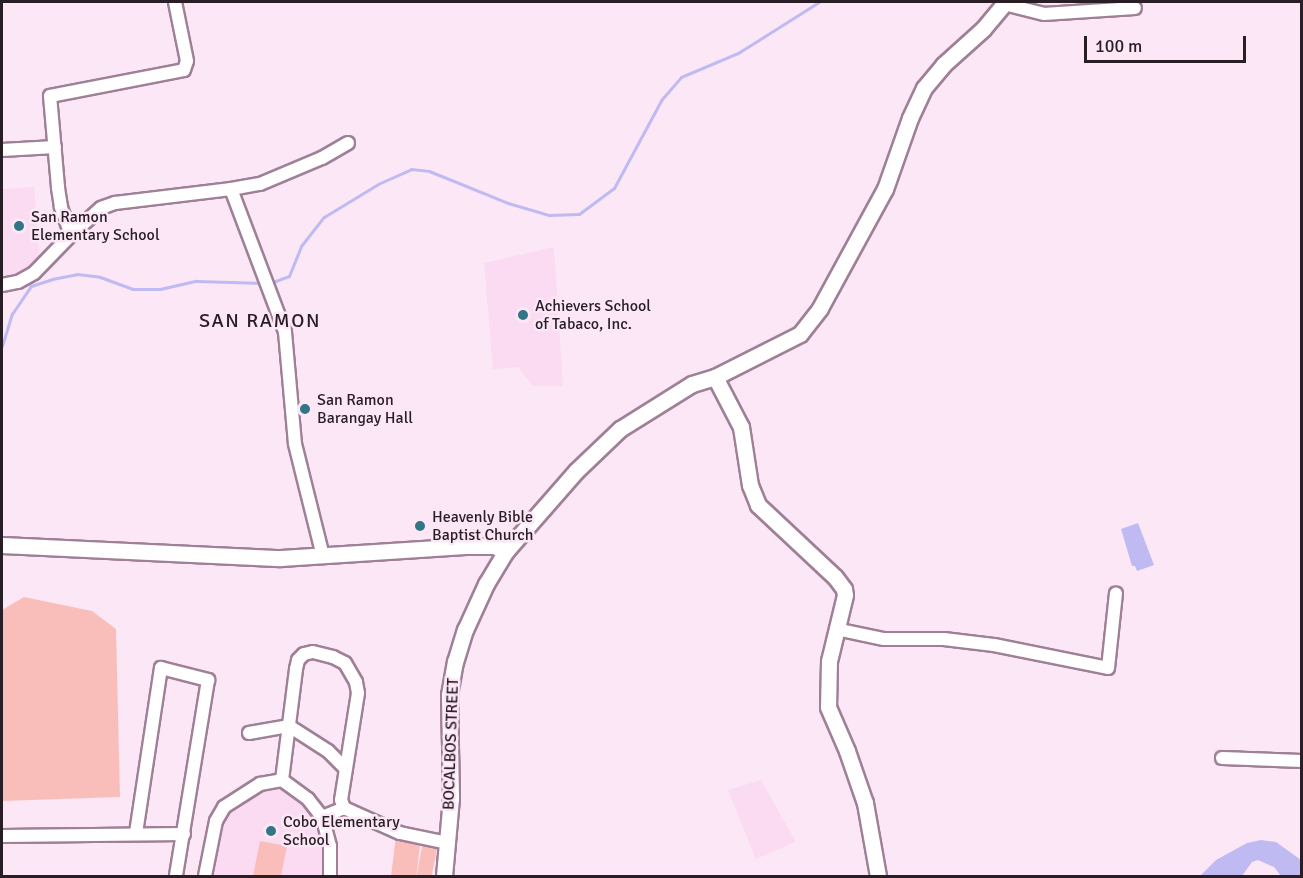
<!DOCTYPE html>
<style>
body{margin:0}
#map{position:relative;width:1303px;height:878px;overflow:hidden;background:#fce7f6;font-family:Signika,sans-serif}
div>[style]{position:absolute}
.built>*{inset:0;background:#fbdbf2}
.green>*{inset:0;background:#fabeba;transform-origin:0 0}
.water>*{inset:0;background:#bfbaf1}
.stream>*{height:3px;margin:-1.5px;padding:0 1.5px;transform-origin:1.5px;border-radius:1.5px;background:#bfbaf1}
.roads{filter:drop-shadow(2px 0 #9f8097) drop-shadow(-2px 0 #9f8097) drop-shadow(0 2px #9f8097) drop-shadow(0 -2px #9f8097)}
.minor>*{height:12px;margin:-6px;padding:0 6px;transform-origin:6px;border-radius:6px;background:#fff}
.tertiary>*{height:15px;margin:-7.5px;padding:0 7.5px;transform-origin:7.5px;border-radius:7.5px;background:#fff}
.dots>*{width:16px;height:16px;translate:-50% -50%;box-sizing:border-box;border:3px solid #fce7f6;border-radius:50%}
span{translate:-50% -50%;white-space:nowrap;text-align:center;line-height:1.15;-webkit-text-stroke:5px #fce7f6;paint-order:stroke}
.poi-label{font-size:16px;color:#291d26}
.left{translate:0 -50%;text-align:left}
.street-label{font-size:16px;color:#291d26}
.quarter-label{font-size:20px;color:#291d26;letter-spacing:1.5px}
.frame{position:absolute;inset:0;border:3px solid #291d26;pointer-events:none}
.scale{position:absolute;left:1084px;top:36px;width:162px;height:27px;box-sizing:border-box;border:3px solid #291d26;border-top:0;padding-left:8px;font-size:18px;line-height:21px;white-space:nowrap;color:#291d26;-webkit-text-stroke:4px #fce7f6;paint-order:stroke}
</style>
<div id="map">
<div class="built">
<div style="clip-path:polygon(34px 187px,40px 262px,17px 280px,2px 282px,2px 189px)"></div>
<div style="clip-path:polygon(554px 247px,563px 386px,533px 386px,518px 367px,493px 369px,484px 263px)"></div>
<div style="clip-path:polygon(761px 780px,796px 842px,756px 859px,728px 790px)"></div>
<div style="clip-path:polygon(280px 785px,303px 799px,321px 822px,328px 854px,325px 876px,208px 876px,215px 840px,231px 807px,258px 789px)"></div>
</div>
<div class="green">
<div style="clip-path:polygon(24px 597px,92px 611px,116px 629px,120px 797px,2px 801px,2px 610px)"></div>
<div style="left:396px;top:836px;width:25px;height:39px;rotate:7deg"></div>
<div style="clip-path:polygon(260px 841px,287px 846px,281px 876px,253px 876px)"></div>
<div style="left:423px;top:842px;width:15px;height:34px;rotate:11deg"></div>
</div>
<div class="water">
<div style="clip-path:polygon(1138px 523px,1154px 565px,1137px 571px,1135px 566px,1132px 566px,1121px 529px)"></div>
<div style="clip-path:polygon(1261px 840px,1276px 842px,1301px 860px,1301px 876px,1281px 876px,1274px 867px,1258px 860px,1252px 862px,1242px 876px,1200px 876px,1216px 860px,1247px 843px)"></div>
</div>
<div class="stream">
<div style="left:270px;top:283px;width:20px;rotate:-20deg"></div>
<div style="left:289px;top:276px;width:32px;rotate:-68deg"></div>
<div style="left:301px;top:246px;width:37px;rotate:-52deg"></div>
<div style="left:324px;top:217px;width:63px;rotate:-31.4deg"></div>
<div style="left:378px;top:184px;width:36px;rotate:-24deg"></div>
<div style="left:411px;top:169px;width:18px;rotate:6deg"></div>
<div style="left:429px;top:171px;width:85px;rotate:22.1deg"></div>
<div style="left:508px;top:203px;width:43px;rotate:16.3deg"></div>
<div style="left:549px;top:215px;width:30px;rotate:-2deg"></div>
<div style="left:579px;top:214px;width:44px;rotate:-36.6deg"></div>
<div style="left:614px;top:188px;width:101px;rotate:-61.7deg"></div>
<div style="left:662px;top:99px;width:29px;rotate:-49deg"></div>
<div style="left:681px;top:77px;width:62px;rotate:-22.8deg"></div>
<div style="left:738px;top:53px;width:96px;rotate:-32.2deg"></div>
<div style="left:2px;top:346px;width:34px;rotate:-73deg"></div>
<div style="left:12px;top:314px;width:34px;rotate:-56deg"></div>
<div style="left:31px;top:286px;width:22px;rotate:-18deg"></div>
<div style="left:52px;top:279px;width:25px;rotate:-11deg"></div>
<div style="left:77px;top:274px;width:23px;rotate:7deg"></div>
<div style="left:100px;top:277px;width:35px;rotate:20deg"></div>
<div style="left:133px;top:289px;width:27px"></div>
<div style="left:160px;top:289px;width:37px;rotate:-13deg"></div>
<div style="left:196px;top:281px;width:68px;rotate:1.7deg"></div>
</div>
<div class="roads">
<div class="minor">
<div style="left:1004px;top:4px;width:41px;rotate:14deg"></div>
<div style="left:1044px;top:14px;width:91px;rotate:-3.8deg"></div>
<div style="left:2px;top:150px;width:53px;rotate:-3.2deg"></div>
<div style="left:231px;top:189px;width:29px;rotate:-10deg"></div>
<div style="left:260px;top:184px;width:67px;rotate:-22.8deg"></div>
<div style="left:322px;top:158px;width:30px;rotate:-30deg"></div>
<div style="left:71px;top:235px;width:40px;rotate:-42deg"></div>
<div style="left:101px;top:208px;width:15px;rotate:-20deg"></div>
<div style="left:115px;top:203px;width:117px;rotate:-6.9deg"></div>
<div style="left:231px;top:189px;width:153px;rotate:69.3deg"></div>
<div style="left:285px;top:332px;width:112px;rotate:84.9deg"></div>
<div style="left:295px;top:444px;width:115px;rotate:76deg"></div>
<div style="left:2px;top:285px;width:16px;rotate:-11deg"></div>
<div style="left:18px;top:282px;width:18px;rotate:-29deg"></div>
<div style="left:34px;top:273px;width:53px;rotate:-45.8deg"></div>
<div style="left:71px;top:235px;width:30px;rotate:-110deg"></div>
<div style="left:61px;top:207px;width:20px;rotate:-99deg"></div>
<div style="left:58px;top:187px;width:91px;rotate:-95deg"></div>
<div style="left:50px;top:96px;width:136px;rotate:-11deg"></div>
<div style="left:184px;top:70px;width:9px;rotate:-72deg"></div>
<div style="left:187px;top:61px;width:60px;rotate:-101.5deg"></div>
<div style="left:836px;top:629px;width:49px;rotate:11.8deg"></div>
<div style="left:884px;top:639px;width:60px"></div>
<div style="left:944px;top:639px;width:50px;rotate:6.8deg"></div>
<div style="left:994px;top:645px;width:116px;rotate:11.4deg"></div>
<div style="left:1108px;top:668px;width:75px;rotate:-83.9deg"></div>
<div style="left:249px;top:733px;width:41px;rotate:-9.9deg"></div>
<div style="left:289px;top:726px;width:46px;rotate:32.7deg"></div>
<div style="left:328px;top:751px;width:25px;rotate:45deg"></div>
<div style="left:1222px;top:758px;width:80px;rotate:2.1deg"></div>
<div style="left:322px;top:817px;width:24px;rotate:-22deg"></div>
<div style="left:136px;top:833px;width:167px;rotate:-81.4deg"></div>
<div style="left:161px;top:668px;width:49px;rotate:14.3deg"></div>
<div style="left:208px;top:680px;width:199px;rotate:99.3deg"></div>
<div style="left:2px;top:836px;width:182px;rotate:-0.6deg"></div>
<div style="left:205px;top:876px;width:56px;rotate:-78.7deg"></div>
<div style="left:216px;top:821px;width:16px;rotate:-60deg"></div>
<div style="left:224px;top:807px;width:43px;rotate:-32.6deg"></div>
<div style="left:260px;top:784px;width:22px;rotate:-10deg"></div>
<div style="left:330px;top:876px;width:30px;rotate:-90deg"></div>
<div style="left:330px;top:846px;width:30px;rotate:-105deg"></div>
<div style="left:322px;top:817px;width:23px;rotate:-128deg"></div>
<div style="left:308px;top:799px;width:32px;rotate:-144deg"></div>
<div style="left:282px;top:780px;width:112px;rotate:-82.8deg"></div>
<div style="left:296px;top:669px;width:9px;rotate:-77deg"></div>
<div style="left:298px;top:660px;width:8px;rotate:-45deg"></div>
<div style="left:304px;top:654px;width:9px;rotate:-13deg"></div>
<div style="left:313px;top:652px;width:21px;rotate:14deg"></div>
<div style="left:333px;top:657px;width:13px;rotate:27deg"></div>
<div style="left:345px;top:663px;width:22px;rotate:60deg"></div>
<div style="left:356px;top:682px;width:11px;rotate:80deg"></div>
<div style="left:358px;top:693px;width:108px;rotate:99deg"></div>
<div style="left:341px;top:800px;width:9px;rotate:69deg"></div>
<div style="left:344px;top:808px;width:61px;rotate:24.1deg"></div>
<div style="left:400px;top:833px;width:48px;rotate:12deg"></div>
</div>
<div class="tertiary">
<div style="left:715px;top:377px;width:56px;rotate:62.5deg"></div>
<div style="left:741px;top:427px;width:59px;rotate:81.2deg"></div>
<div style="left:750px;top:485px;width:22px;rotate:68deg"></div>
<div style="left:758px;top:505px;width:105px;rotate:43.1deg"></div>
<div style="left:835px;top:577px;width:15px;rotate:53deg"></div>
<div style="left:844px;top:589px;width:6px;rotate:81deg"></div>
<div style="left:845px;top:595px;width:68px;rotate:103.6deg"></div>
<div style="left:829px;top:661px;width:46px;rotate:91.2deg"></div>
<div style="left:828px;top:707px;width:48px;rotate:66.6deg"></div>
<div style="left:847px;top:751px;width:55px;rotate:70.9deg"></div>
<div style="left:865px;top:803px;width:74px;rotate:79.9deg"></div>
<div style="left:2px;top:545px;width:279px;rotate:2.7deg"></div>
<div style="left:281px;top:558px;width:188px;rotate:-3.7deg"></div>
<div style="left:469px;top:546px;width:25px"></div>
<div style="left:494px;top:546px;width:13px;rotate:23deg"></div>
<div style="left:444px;top:876px;width:78px;rotate:-84.9deg"></div>
<div style="left:451px;top:798px;width:103px;rotate:-91.1deg"></div>
<div style="left:449px;top:695px;width:34px;rotate:-80deg"></div>
<div style="left:455px;top:662px;width:34px;rotate:-73deg"></div>
<div style="left:465px;top:630px;width:51px;rotate:-65.5deg"></div>
<div style="left:486px;top:584px;width:39px;rotate:-59deg"></div>
<div style="left:506px;top:551px;width:106px;rotate:-48.8deg"></div>
<div style="left:576px;top:471px;width:61px;rotate:-43.7deg"></div>
<div style="left:620px;top:429px;width:85px;rotate:-32deg"></div>
<div style="left:692px;top:384px;width:24px;rotate:-17deg"></div>
<div style="left:715px;top:377px;width:95px;rotate:-26.8deg"></div>
<div style="left:800px;top:334px;width:33px;rotate:-52deg"></div>
<div style="left:820px;top:308px;width:136px;rotate:-61.4deg"></div>
<div style="left:885px;top:189px;width:75px;rotate:-70.6deg"></div>
<div style="left:910px;top:118px;width:33px;rotate:-65deg"></div>
<div style="left:924px;top:88px;width:30px;rotate:-50deg"></div>
<div style="left:943px;top:65px;width:54px;rotate:-42deg"></div>
<div style="left:983px;top:29px;width:35px;rotate:-50deg"></div>
</div>
</div>
<div class="dots">
<div style="left:19px;top:226px;background:#327586"></div>
<div style="left:523px;top:315px;background:#327586"></div>
<div style="left:305px;top:409px;background:#327586"></div>
<div style="left:420px;top:526px;background:#327586"></div>
<div style="left:271px;top:831px;background:#327586"></div>
</div>
<div class="poi-label">
<span class="left" style="left:31px;top:226px">San Ramon<br>Elementary School</span>
<span class="left" style="left:535px;top:315px">Achievers School<br>of Tabaco, Inc.</span>
<span class="left" style="left:317px;top:409px">San Ramon<br>Barangay Hall</span>
<span class="left" style="left:432px;top:526px">Heavenly Bible<br>Baptist Church</span>
<span class="left" style="left:283px;top:831px">Cobo Elementary<br>School</span>
</div>
<div class="street-label">
<span style="left:451px;top:744px;rotate:-88deg">BOCALBOS STREET</span>
</div>
<div class="quarter-label">
<span style="left:260px;top:320px">SAN RAMON</span>
</div>
<div class="frame"></div>
<div class="scale">100 m</div>
</div>
